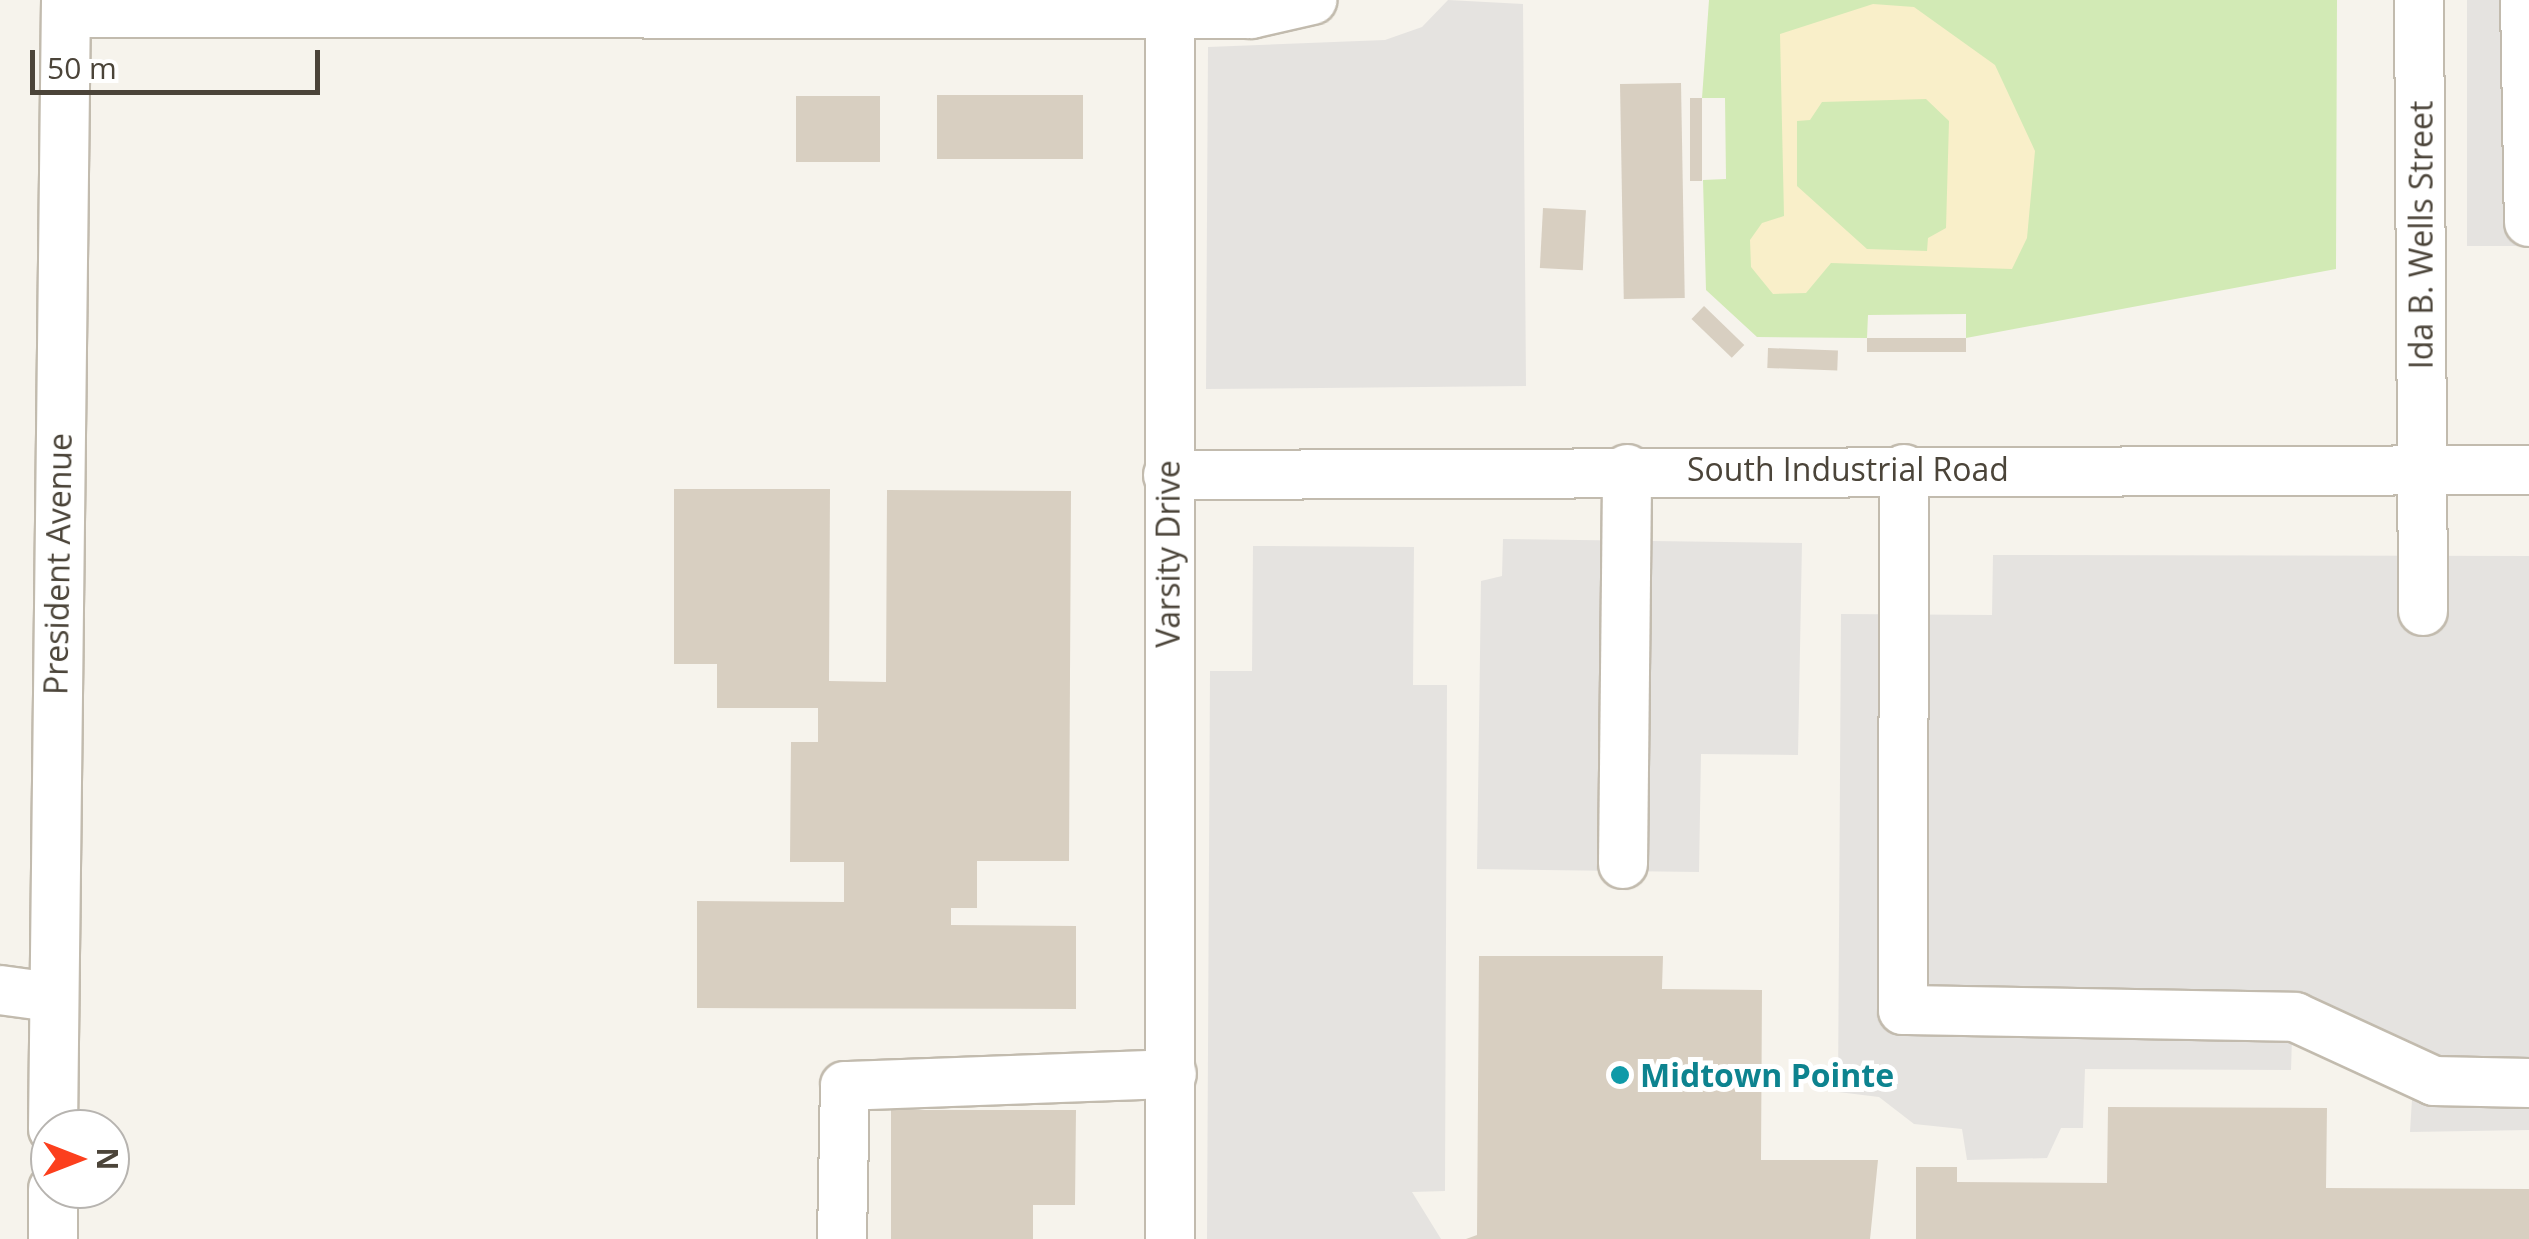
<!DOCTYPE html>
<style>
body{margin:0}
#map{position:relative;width:2529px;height:1239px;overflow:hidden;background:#f6f3ec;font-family:"Open Sans",sans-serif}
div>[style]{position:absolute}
.green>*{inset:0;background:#d2eab5}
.sand>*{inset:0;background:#f9efc9}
.parking>*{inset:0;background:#e5e3e0;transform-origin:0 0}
.building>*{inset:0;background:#d8cfc1;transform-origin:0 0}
.roads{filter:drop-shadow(2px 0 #c2bbae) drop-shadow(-2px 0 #c2bbae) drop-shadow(0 2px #c2bbae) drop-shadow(0 -2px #c2bbae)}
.minor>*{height:48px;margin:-24px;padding:0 24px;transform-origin:24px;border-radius:24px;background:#fff}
.dots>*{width:28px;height:28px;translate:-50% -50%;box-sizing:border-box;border:5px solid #fff;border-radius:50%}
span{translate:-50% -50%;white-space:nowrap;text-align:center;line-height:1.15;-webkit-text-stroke:10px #fff;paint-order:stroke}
.street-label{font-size:32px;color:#4b4439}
.culture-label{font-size:32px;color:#0d838f;font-weight:700}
.left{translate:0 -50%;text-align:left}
.north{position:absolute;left:30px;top:1109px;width:100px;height:100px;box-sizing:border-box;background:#fff;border:2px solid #b7b4b0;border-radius:50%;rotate:90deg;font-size:28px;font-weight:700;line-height:40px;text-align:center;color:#4b4439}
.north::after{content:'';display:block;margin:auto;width:35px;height:45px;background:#fc3f1d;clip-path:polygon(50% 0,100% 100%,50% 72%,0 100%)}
.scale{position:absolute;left:30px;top:50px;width:290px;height:45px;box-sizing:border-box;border:5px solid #4b4439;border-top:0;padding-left:12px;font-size:30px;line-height:35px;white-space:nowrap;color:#4b4439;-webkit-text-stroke:8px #fff;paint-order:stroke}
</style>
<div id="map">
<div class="green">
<div style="clip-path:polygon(1709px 0,2337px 0,2336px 269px,1966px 338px,1966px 314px,1868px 315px,1867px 338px,1757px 337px,1706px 290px,1703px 180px,1726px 179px,1725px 98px,1702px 98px)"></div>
</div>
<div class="sand">
<div style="clip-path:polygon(evenodd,1873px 4px,1914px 7px,1995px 65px,2035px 151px,2027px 238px,2012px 269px,1831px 263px,1806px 293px,1773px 294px,1751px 267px,1750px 240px,1762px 223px,1784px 216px,1780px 34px,1873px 4px,1926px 99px,1949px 121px,1946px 228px,1928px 238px,1927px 251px,1867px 249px,1797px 186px,1797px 121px,1810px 120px,1822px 102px,1926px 99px)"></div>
</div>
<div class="parking">
<div style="clip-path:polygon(1448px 0,1523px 4px,1526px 386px,1206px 389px,1208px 47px,1385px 40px,1422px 27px)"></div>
<div style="left:2467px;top:0;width:62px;height:246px"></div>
<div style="clip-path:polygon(1503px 539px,1802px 543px,1798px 755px,1701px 754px,1699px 872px,1477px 869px,1481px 581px,1502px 576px)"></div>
<div style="clip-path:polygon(1253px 546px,1414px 547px,1413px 685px,1447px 685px,1445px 1191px,1412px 1192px,1441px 1239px,1207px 1239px,1210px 671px,1252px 671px)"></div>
<div style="clip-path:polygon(1993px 555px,2529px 556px,2529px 1130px,2410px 1132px,2412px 1099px,2292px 1038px,2291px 1070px,2085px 1069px,2083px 1128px,2061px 1128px,2047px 1158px,1967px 1160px,1962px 1129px,1914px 1124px,1879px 1097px,1838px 1092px,1841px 614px,1992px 615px)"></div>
</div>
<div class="building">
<div style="left:1681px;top:83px;width:215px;height:61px;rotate:89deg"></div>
<div style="left:937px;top:95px;width:146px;height:64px"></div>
<div style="left:796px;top:96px;width:84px;height:66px"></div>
<div style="left:1690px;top:98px;width:12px;height:83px"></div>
<div style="left:1543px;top:208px;width:43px;height:60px;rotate:3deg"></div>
<div style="left:1704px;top:306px;width:56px;height:18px;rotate:44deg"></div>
<div style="left:1867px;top:338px;width:99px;height:14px"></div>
<div style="left:1768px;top:348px;width:70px;height:20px;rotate:2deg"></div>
<div style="clip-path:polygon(674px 489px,830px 489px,829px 681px,886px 682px,887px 490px,1071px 491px,1069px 861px,977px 861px,977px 908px,951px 908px,951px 925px,1076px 926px,1076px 1009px,697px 1008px,697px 901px,844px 902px,844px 862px,790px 862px,791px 742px,818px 742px,818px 708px,717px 708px,717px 664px,674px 664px)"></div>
<div style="clip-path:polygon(1479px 956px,1663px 956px,1662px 989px,1762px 990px,1761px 1160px,1878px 1160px,1870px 1239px,1466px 1239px,1477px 1235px)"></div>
<div style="clip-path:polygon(2108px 1107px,2327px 1108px,2326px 1188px,2529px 1189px,2529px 1239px,1916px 1239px,1916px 1167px,1957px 1167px,1957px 1182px,2107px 1183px)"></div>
<div style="clip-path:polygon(891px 1110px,1076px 1110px,1075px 1205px,1033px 1205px,1033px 1239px,891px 1239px)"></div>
</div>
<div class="roads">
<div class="minor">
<div style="left:2419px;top:0;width:611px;rotate:89.62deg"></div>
<div style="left:2525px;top:0;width:222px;rotate:89deg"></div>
<div style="left:66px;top:13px;width:1185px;rotate:0.05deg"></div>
<div style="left:1251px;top:14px;width:63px;rotate:-12.9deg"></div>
<div style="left:1170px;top:13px;width:1226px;rotate:90deg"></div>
<div style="left:1904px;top:469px;width:541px;rotate:90.11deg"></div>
<div style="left:1903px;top:1010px;width:392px;rotate:1deg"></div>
<div style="left:2295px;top:1017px;width:153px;rotate:24.7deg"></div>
<div style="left:2434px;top:1081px;width:95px;rotate:1.2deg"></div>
<div style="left:1168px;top:475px;width:1361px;rotate:-0.21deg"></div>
<div style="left:1623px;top:864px;width:395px;rotate:-89.4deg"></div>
<div style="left:0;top:990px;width:52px;rotate:7.7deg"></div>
<div style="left:53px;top:1129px;width:1129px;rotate:-89.34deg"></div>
<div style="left:53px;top:1189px;width:50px;rotate:90deg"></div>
<div style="left:842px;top:1239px;width:153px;rotate:-88.9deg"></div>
<div style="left:845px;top:1086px;width:327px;rotate:-2.1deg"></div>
</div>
</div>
<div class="dots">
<div style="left:1620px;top:1075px;background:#0f9aa8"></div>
</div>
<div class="street-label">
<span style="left:2421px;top:235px;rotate:-90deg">Ida B. Wells Street</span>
<span style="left:1848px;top:469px">South Industrial Road</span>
<span style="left:1168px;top:554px;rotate:-90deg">Varsity Drive</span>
<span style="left:58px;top:564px;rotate:-89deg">President Avenue</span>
</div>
<div class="culture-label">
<span class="left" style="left:1640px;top:1075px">Midtown Pointe</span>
</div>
<div class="north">N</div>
<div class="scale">50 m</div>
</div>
